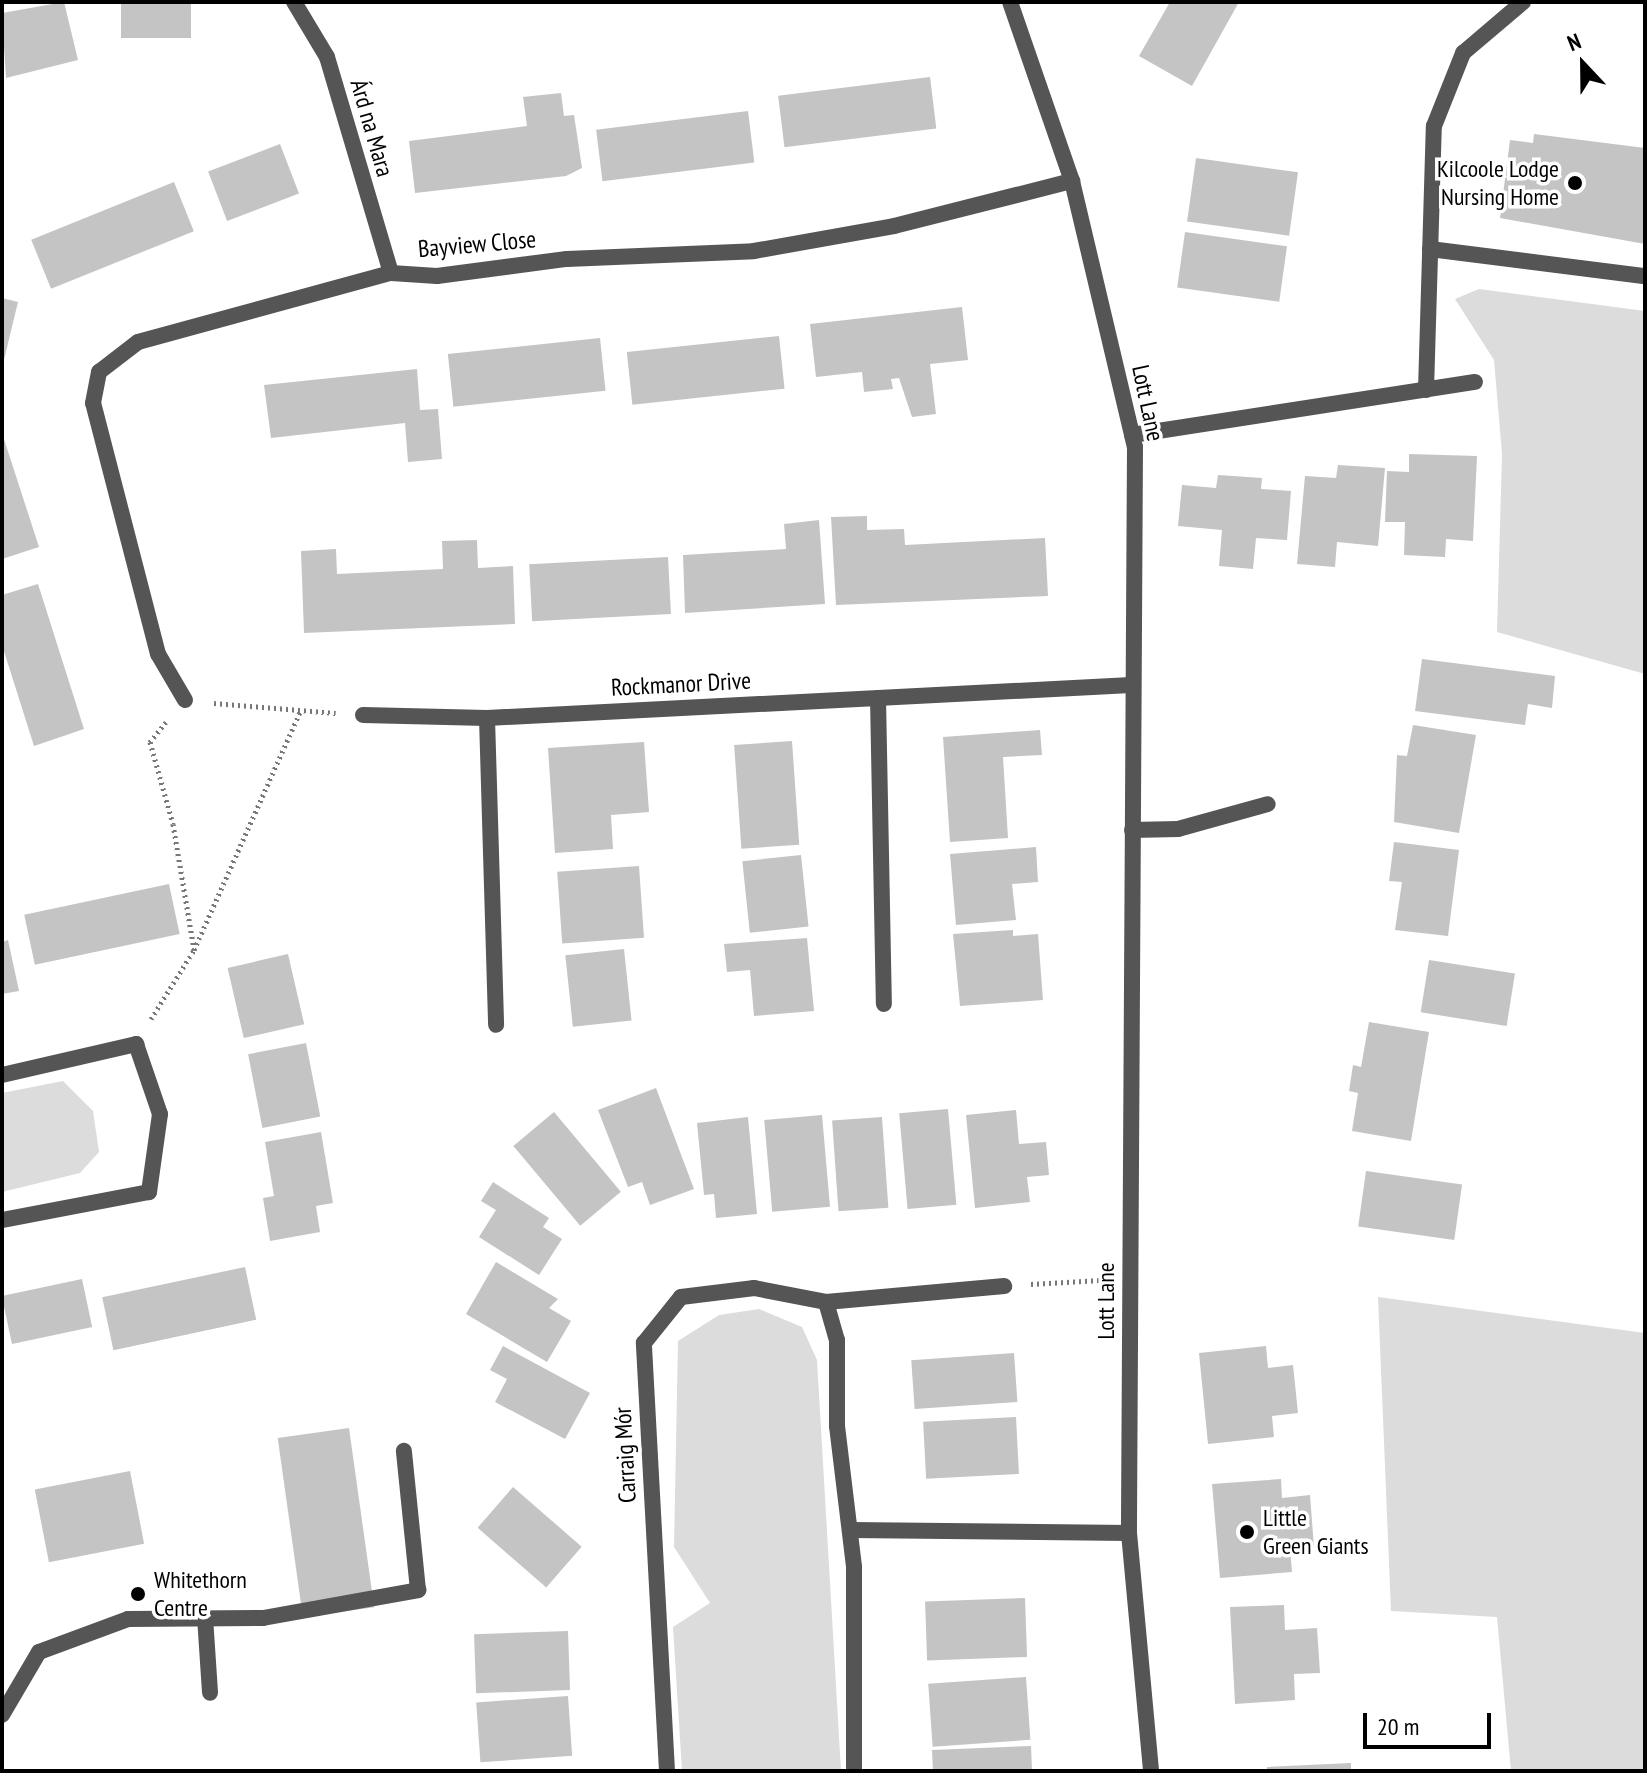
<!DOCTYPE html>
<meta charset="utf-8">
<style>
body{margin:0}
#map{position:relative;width:1647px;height:1773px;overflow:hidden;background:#fff;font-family:"PT Sans Narrow",sans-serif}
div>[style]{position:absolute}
.green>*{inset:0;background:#dcdcdc}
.building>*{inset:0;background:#c4c4c4;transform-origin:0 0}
.path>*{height:5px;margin-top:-2.5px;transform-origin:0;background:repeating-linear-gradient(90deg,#777 0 2px,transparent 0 6px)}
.lane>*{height:16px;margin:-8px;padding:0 8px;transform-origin:8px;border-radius:8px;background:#555}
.street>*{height:16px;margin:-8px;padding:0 8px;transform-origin:8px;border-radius:8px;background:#555}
.dots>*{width:22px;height:22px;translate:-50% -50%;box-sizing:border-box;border:4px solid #fff;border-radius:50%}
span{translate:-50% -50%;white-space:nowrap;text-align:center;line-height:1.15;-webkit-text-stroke:7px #fff;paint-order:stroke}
.street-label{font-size:24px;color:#000}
.poi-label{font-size:24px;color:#000}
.right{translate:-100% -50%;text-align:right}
.left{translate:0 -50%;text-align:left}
.frame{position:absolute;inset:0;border:4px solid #000;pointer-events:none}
.north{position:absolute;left:1543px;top:24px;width:80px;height:80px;-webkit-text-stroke:6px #fff;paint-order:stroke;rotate:338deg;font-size:22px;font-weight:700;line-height:32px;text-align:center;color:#000}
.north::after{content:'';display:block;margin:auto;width:28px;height:36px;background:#000;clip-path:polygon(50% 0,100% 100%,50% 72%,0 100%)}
.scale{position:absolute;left:1363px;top:1713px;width:128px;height:36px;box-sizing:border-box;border:4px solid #000;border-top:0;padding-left:10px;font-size:24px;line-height:28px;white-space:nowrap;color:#000;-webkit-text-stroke:6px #fff;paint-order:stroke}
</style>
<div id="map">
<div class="green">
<div style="clip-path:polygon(1479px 289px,1645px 311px,1645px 674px,1497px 632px,1502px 454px,1494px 360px,1455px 299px)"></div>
<div style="clip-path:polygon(63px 1081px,93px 1111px,99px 1152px,80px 1173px,2px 1192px,2px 1093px)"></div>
<div style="clip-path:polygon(1378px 1297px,1645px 1333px,1645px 1771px,1511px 1771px,1497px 1617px,1391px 1611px)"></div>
<div style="clip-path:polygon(759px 1309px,802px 1327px,817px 1360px,841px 1771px,682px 1771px,673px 1627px,710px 1603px,674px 1547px,678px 1341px,719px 1315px)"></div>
</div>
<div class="building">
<div style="clip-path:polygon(64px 2px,78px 60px,6px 78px,2px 13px)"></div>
<div style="left:121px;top:2px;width:70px;height:36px"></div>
<div style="clip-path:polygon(1170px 2px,1239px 2px,1192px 86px,1139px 56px)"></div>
<div style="left:930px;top:77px;width:52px;height:153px;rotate:83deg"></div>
<div style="clip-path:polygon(561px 93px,564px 116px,574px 115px,582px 168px,566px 176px,415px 193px,409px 141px,527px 126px,523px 97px)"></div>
<div style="left:748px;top:111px;width:52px;height:153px;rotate:83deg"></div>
<div style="clip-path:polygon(1534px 134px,1645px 148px,1645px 244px,1500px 218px,1510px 140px,1533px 143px)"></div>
<div style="left:280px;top:144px;width:53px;height:77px;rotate:69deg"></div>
<div style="left:1196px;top:158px;width:103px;height:64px;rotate:8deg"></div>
<div style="left:174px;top:182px;width:53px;height:154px;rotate:68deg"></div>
<div style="left:1185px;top:232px;width:103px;height:56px;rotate:8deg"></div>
<div style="clip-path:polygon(2px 298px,18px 302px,3px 364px,2px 364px)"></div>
<div style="clip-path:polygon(962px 307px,968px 360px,930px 364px,936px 414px,912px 417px,899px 378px,891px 379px,893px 389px,864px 392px,862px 372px,816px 377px,810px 324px)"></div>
<div style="left:779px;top:336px;width:53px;height:153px;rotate:84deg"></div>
<div style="left:600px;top:338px;width:53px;height:153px;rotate:84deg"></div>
<div style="clip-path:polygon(417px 369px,420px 410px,438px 409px,442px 459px,408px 462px,405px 423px,271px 438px,264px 385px)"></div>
<div style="clip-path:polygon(2px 433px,39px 547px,2px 559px)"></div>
<div style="clip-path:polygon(1409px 454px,1477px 456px,1473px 541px,1446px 539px,1445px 557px,1404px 555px,1405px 522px,1385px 522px,1387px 471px,1409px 472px)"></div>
<div style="clip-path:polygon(1338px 465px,1385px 468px,1378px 546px,1337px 542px,1335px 567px,1297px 564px,1305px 476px,1336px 478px)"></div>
<div style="clip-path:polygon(1218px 475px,1262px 478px,1261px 489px,1291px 491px,1287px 540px,1256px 538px,1253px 569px,1219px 566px,1222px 530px,1178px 526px,1182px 485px,1216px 488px)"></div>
<div style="clip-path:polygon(867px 516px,867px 530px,904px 529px,905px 545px,1045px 538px,1048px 596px,836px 605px,831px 517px)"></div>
<div style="clip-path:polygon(819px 520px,825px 604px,685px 613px,683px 555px,786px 549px,784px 524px)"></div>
<div style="clip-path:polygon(477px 540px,478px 568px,513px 566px,515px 624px,304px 633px,301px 551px,336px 549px,337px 574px,443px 569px,442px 541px)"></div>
<div style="left:668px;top:557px;width:57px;height:139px;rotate:87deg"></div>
<div style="clip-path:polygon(38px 584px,84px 729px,34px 746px,2px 645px,2px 595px)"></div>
<div style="clip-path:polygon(1422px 659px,1555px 676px,1552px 708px,1528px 704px,1525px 725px,1415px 711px)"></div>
<div style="clip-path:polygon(1413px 725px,1476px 735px,1459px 833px,1394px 822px,1397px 755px,1407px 756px)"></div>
<div style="clip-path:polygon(1040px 730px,1042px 755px,1003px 757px,1008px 838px,950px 842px,943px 737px)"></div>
<div style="left:792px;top:741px;width:104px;height:58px;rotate:86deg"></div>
<div style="clip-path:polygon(644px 742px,649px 812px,611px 815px,613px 849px,555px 853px,548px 748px)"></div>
<div style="clip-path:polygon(1394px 842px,1459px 850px,1448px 936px,1395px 930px,1402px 882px,1389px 881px)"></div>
<div style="clip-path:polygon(1036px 847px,1038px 882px,1012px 884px,1016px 920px,956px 925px,950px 854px)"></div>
<div style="left:801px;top:855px;width:72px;height:59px;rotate:84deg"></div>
<div style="left:639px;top:866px;width:72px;height:82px;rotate:86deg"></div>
<div style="left:169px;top:884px;width:51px;height:148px;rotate:78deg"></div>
<div style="clip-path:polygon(1013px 930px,1013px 936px,1038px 934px,1043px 1000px,960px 1006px,953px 934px)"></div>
<div style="clip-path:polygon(807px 938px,814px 1011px,754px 1016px,750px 970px,727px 972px,724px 944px)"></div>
<div style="clip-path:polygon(8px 940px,19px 991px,2px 994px,2px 942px)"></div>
<div style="left:624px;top:949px;width:72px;height:59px;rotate:84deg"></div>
<div style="left:288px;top:954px;width:72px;height:62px;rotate:77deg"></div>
<div style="left:1429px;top:960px;width:87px;height:53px;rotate:9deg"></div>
<div style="clip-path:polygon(1369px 1022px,1429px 1032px,1411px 1141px,1352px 1131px,1358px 1093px,1349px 1091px,1353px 1065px,1361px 1067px)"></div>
<div style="left:306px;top:1043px;width:75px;height:59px;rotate:79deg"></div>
<div style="clip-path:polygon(656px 1088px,694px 1189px,650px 1205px,642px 1182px,628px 1187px,598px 1110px)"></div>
<div style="left:948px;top:1109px;width:96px;height:49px;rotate:85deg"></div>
<div style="clip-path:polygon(1016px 1110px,1019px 1144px,1046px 1142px,1049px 1175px,1027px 1177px,1030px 1202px,975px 1208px,966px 1115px)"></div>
<div style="left:554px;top:1112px;width:104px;height:53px;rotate:50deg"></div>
<div style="left:822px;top:1115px;width:92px;height:58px;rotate:85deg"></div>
<div style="clip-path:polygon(748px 1117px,757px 1214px,716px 1218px,714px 1194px,704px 1195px,697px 1123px)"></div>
<div style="left:882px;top:1117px;width:91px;height:50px;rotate:86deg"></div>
<div style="clip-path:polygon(321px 1132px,333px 1203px,316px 1206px,320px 1232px,270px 1241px,263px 1198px,274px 1196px,265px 1142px)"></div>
<div style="left:1366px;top:1171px;width:97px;height:56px;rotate:8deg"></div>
<div style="clip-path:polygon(493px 1182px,549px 1218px,543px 1227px,562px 1239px,539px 1275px,479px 1237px,496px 1210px,481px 1201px)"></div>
<div style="clip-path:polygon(496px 1262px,558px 1299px,549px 1308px,571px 1321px,547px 1362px,466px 1314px)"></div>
<div style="left:245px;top:1267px;width:54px;height:146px;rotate:78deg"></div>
<div style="left:82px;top:1279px;width:49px;height:82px;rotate:78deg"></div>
<div style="clip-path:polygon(503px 1346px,590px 1393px,565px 1439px,495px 1402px,507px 1379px,490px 1370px)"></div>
<div style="clip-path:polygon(1266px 1346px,1268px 1368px,1293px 1365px,1298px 1413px,1272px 1416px,1274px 1437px,1208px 1444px,1199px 1353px)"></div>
<div style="left:1014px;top:1353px;width:49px;height:103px;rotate:86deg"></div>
<div style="left:1016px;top:1417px;width:57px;height:93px;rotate:87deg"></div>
<div style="left:349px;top:1428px;width:181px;height:72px;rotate:82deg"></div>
<div style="left:130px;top:1471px;width:74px;height:97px;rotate:79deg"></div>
<div style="clip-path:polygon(1281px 1479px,1282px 1498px,1310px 1495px,1314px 1547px,1290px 1548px,1292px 1572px,1220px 1578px,1212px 1484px)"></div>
<div style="left:513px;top:1487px;width:91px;height:54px;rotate:41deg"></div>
<div style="left:1025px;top:1598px;width:59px;height:100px;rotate:88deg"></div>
<div style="clip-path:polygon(1284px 1605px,1285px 1630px,1317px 1628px,1320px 1673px,1294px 1674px,1295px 1700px,1235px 1704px,1230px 1607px)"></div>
<div style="left:568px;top:1631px;width:59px;height:94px;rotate:88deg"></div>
<div style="left:1026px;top:1677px;width:63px;height:98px;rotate:86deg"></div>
<div style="left:568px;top:1696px;width:60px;height:92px;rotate:86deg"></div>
<div style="clip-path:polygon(1031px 1746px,1032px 1771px,933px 1771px,932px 1750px)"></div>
<div style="clip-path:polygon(1351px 1763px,1351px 1771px,1267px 1771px,1267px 1767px)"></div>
</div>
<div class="path">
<div style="left:214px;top:703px;width:122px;rotate:4.7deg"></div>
<div style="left:166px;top:722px;width:26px;rotate:129deg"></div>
<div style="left:150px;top:742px;width:85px;rotate:74.3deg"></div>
<div style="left:173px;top:824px;width:128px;rotate:80.5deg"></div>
<div style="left:151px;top:1019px;width:81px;rotate:-58.1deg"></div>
<div style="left:194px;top:950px;width:263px;rotate:-66deg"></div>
<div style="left:1031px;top:1284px;width:70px;rotate:-3.3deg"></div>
</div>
<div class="lane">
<div style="left:1430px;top:249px;width:217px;rotate:7.2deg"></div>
<div style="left:1426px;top:390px;width:264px;rotate:-88.3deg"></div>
<div style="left:1434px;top:126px;width:79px;rotate:-68.3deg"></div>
<div style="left:1463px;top:53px;width:79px;rotate:-40.4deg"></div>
<div style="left:205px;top:1617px;width:76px;rotate:86.2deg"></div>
<div style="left:2px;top:1715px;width:73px;rotate:-59.6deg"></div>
<div style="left:39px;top:1652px;width:95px;rotate:-20.3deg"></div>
<div style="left:128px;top:1619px;width:135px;rotate:-0.4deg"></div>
<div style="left:263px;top:1618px;width:158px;rotate:-10.2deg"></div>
<div style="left:418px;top:1590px;width:140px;rotate:-95.8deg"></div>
</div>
<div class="street">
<div style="left:294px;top:2px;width:64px;rotate:59deg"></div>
<div style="left:327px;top:57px;width:225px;rotate:73.5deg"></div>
<div style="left:1010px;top:2px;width:189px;rotate:70.9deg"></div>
<div style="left:1072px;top:181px;width:273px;rotate:76.7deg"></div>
<div style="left:1135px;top:447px;width:1086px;rotate:90.32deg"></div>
<div style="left:1129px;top:1533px;width:239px;rotate:84.7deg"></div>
<div style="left:1132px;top:435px;width:347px;rotate:-8.8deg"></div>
<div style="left:878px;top:698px;width:306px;rotate:88.9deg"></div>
<div style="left:185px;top:700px;width:53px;rotate:-120.4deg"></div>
<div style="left:158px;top:654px;width:259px;rotate:-104.5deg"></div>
<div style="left:93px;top:403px;width:32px;rotate:-79deg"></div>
<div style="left:99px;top:372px;width:49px;rotate:-37.6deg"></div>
<div style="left:138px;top:342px;width:262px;rotate:-15.3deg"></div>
<div style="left:391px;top:273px;width:46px;rotate:3.7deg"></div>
<div style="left:437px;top:276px;width:131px;rotate:-7.5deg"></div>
<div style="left:567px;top:259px;width:187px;rotate:-2.4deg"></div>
<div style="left:754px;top:251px;width:142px;rotate:-10.1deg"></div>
<div style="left:894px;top:226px;width:184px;rotate:-14.2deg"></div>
<div style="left:363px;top:715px;width:124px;rotate:1.4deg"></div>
<div style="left:487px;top:718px;width:645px;rotate:-2.93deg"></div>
<div style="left:487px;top:718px;width:307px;rotate:88.3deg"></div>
<div style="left:1132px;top:830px;width:46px;rotate:-1.2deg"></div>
<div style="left:1178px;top:829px;width:93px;rotate:-15.5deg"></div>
<div style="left:2px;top:1075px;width:138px;rotate:-13deg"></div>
<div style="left:136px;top:1044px;width:74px;rotate:71.1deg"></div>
<div style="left:160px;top:1114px;width:79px;rotate:98deg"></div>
<div style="left:149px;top:1192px;width:150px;rotate:169.2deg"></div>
<div style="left:826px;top:1302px;width:179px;rotate:-5.1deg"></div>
<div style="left:850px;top:1530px;width:279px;rotate:0.6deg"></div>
<div style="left:667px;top:1771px;width:429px;rotate:-93.1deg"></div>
<div style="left:644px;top:1343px;width:59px;rotate:-51.2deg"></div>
<div style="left:681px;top:1297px;width:74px;rotate:-7deg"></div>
<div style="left:754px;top:1288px;width:73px;rotate:11deg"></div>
<div style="left:826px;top:1302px;width:40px;rotate:74deg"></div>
<div style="left:837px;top:1340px;width:86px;rotate:90deg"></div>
<div style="left:837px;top:1426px;width:142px;rotate:83.1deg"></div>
<div style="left:854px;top:1567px;width:204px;rotate:90deg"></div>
</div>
<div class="dots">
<div style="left:1575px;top:183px;background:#000"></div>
<div style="left:1247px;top:1532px;background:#000"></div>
<div style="left:138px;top:1594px;background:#000"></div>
</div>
<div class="street-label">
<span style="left:372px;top:128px;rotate:74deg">Árd na Mara</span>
<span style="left:477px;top:244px;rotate:-5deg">Bayview Close</span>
<span style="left:1148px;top:403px;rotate:78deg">Lott Lane</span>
<span style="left:681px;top:684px;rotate:-3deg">Rockmanor Drive</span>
<span style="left:1106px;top:1301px;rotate:-90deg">Lott Lane</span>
<span style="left:625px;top:1455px;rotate:-93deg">Carraig Mór</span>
</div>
<div class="poi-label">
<span class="right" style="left:1559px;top:183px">Kilcoole Lodge<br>Nursing Home</span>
<span class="left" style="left:1263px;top:1532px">Little<br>Green Giants</span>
<span class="left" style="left:154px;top:1594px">Whitethorn<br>Centre</span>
</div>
<div class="frame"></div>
<div class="north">N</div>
<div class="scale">20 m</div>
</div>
